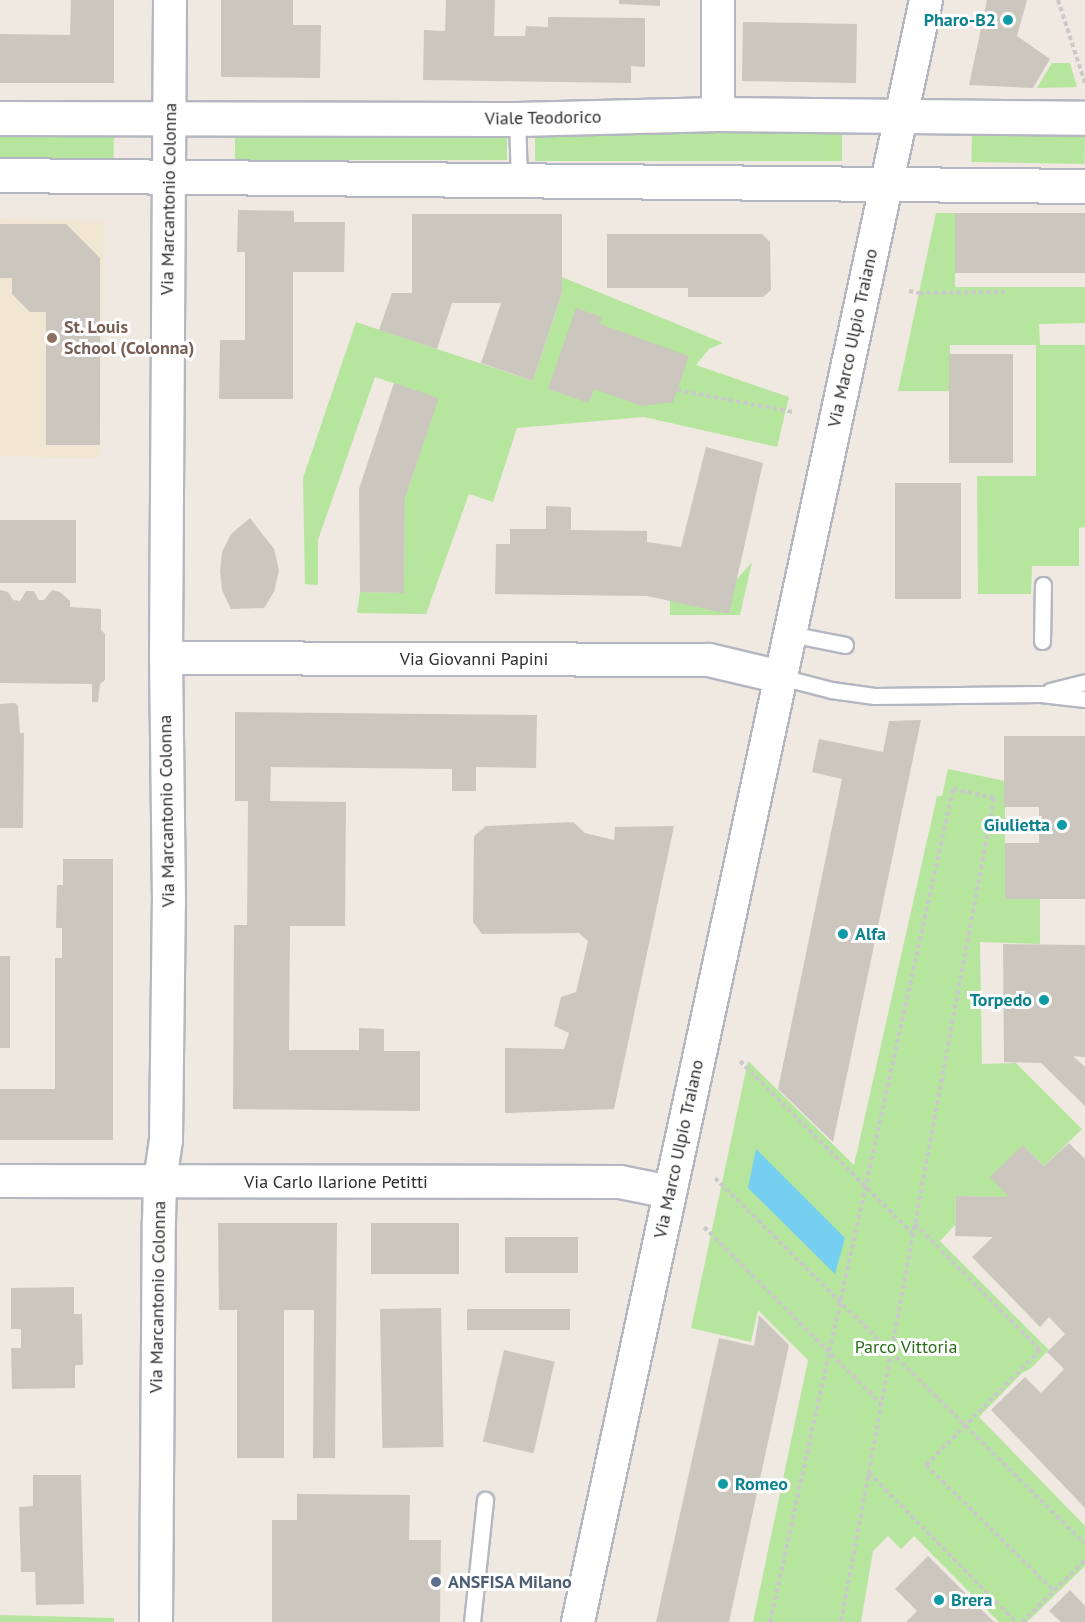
<!DOCTYPE html>
<style>
body{margin:0}
#map{position:relative;width:1085px;height:1622px;overflow:hidden;background:#efe9e1;font-family:"PT Sans",sans-serif}
div>[style]{position:absolute}
.education>*{inset:0;background:#f0e6d1;transform-origin:0 0}
.green>*{inset:0;background:#b6e59e;transform-origin:0 0}
.water>*{inset:0;background:#75cff0}
.building>*{inset:0;background:#cbc7bf;transform-origin:0 0}
.path>*{height:4px;margin-top:-2px;transform-origin:0;background:repeating-linear-gradient(90deg,#c9c9c9 0 4.5px,transparent 0 7.5px)}
.roads{filter:drop-shadow(2px 0 #b4b7c1) drop-shadow(-2px 0 #b4b7c1) drop-shadow(0 2px #b4b7c1) drop-shadow(0 -2px #b4b7c1)}
.lane>*{height:15px;margin:-7.5px;padding:0 7.5px;transform-origin:7.5px;border-radius:7.5px;background:#fff}
.street>*{height:32px;margin:-16px;padding:0 16px;transform-origin:16px;border-radius:16px;background:#fff}
.secondary>*{height:33px;margin:-16.5px;padding:0 16.5px;transform-origin:16.5px;border-radius:16.5px;background:#fff}
.dots>*{width:16px;height:16px;translate:-50% -50%;box-sizing:border-box;border:3px solid #fff;border-radius:50%}
span{translate:-50% -50%;white-space:nowrap;text-align:center;line-height:1.15;-webkit-text-stroke:6px #fff;paint-order:stroke}
.culture-label{font-size:18px;color:#0d838f;font-weight:700}
.right{translate:-100% -50%;text-align:right}
.left{translate:0 -50%;text-align:left}
.street-label{font-size:18px;color:#2e2e2e}
.education-label{font-size:18px;color:#785e54;font-weight:700}
.park-label{font-size:18px;color:#2c6e1b}
.service-label{font-size:18px;color:#4e5e75;font-weight:700}
</style>
<div id="map">
<div class="education">
<div style="left:0;top:219px;width:104px;height:237px;rotate:1deg"></div>
</div>
<div class="green">
<div style="clip-path:polygon(1052px 63px,1070px 63px,1077px 87px,1037px 88px)"></div>
<div style="left:0;top:130px;width:114px;height:29px;rotate:1deg"></div>
<div style="left:235px;top:131px;width:272px;height:29px"></div>
<div style="left:535px;top:132px;width:307px;height:29px"></div>
<div style="left:972px;top:133px;width:113px;height:29px;rotate:1deg"></div>
<div style="clip-path:polygon(936px 213px,955px 213px,955px 287px,1085px 287px,1085px 323px,1039px 324px,1040px 345px,1085px 345px,1085px 527px,1079px 528px,1079px 566px,1032px 566px,1031px 594px,978px 594px,977px 476px,1036px 476px,1036px 345px,950px 345px,950px 391px,898px 391px)"></div>
<div style="clip-path:polygon(562px 277px,723px 343px,709px 349px,696px 365px,789px 397px,777px 447px,644px 417px,517px 428px,493px 502px,469px 494px,426px 614px,357px 613px,360px 592px,404px 593px,405px 498px,438px 398px,375px 377px,318px 540px,318px 585px,305px 584px,303px 478px,356px 322px,533px 381px,562px 293px)"></div>
<div style="clip-path:polygon(752px 562px,740px 615px,670px 615px,670px 601px,737px 579px)"></div>
<div style="clip-path:polygon(948px 769px,1005px 781px,1005px 899px,1040px 899px,1040px 944px,980px 942px,982px 1064px,1016px 1063px,1082px 1129px,1044px 1166px,1023px 1145px,1009px 1197px,956px 1196px,955px 1225px,940px 1241px,1049px 1350px,1030px 1369px,1022px 1373px,979px 1417px,1085px 1526px,1085px 1566px,1027px 1622px,999px 1622px,914px 1536px,901px 1549px,888px 1536px,873px 1551px,861px 1622px,753px 1622px,808px 1360px,758px 1310px,751px 1342px,691px 1328px,748px 1061px,854px 1165px,937px 796px,942px 796px)"></div>
<div style="clip-path:polygon(0 1615px,114px 1618px,114px 1622px,0 1622px)"></div>
</div>
<div class="water">
<div style="clip-path:polygon(756px 1149px,845px 1238px,835px 1274px,748px 1188px)"></div>
</div>
<div class="building">
<div style="clip-path:polygon(71px 0,114px 0,114px 83px,0 83px,0 34px,70px 35px)"></div>
<div style="clip-path:polygon(221px 0,293px 0,293px 25px,321px 25px,320px 78px,221px 77px)"></div>
<div style="clip-path:polygon(446px 0,495px 0,494px 36px,525px 36px,526px 26px,548px 27px,548px 17px,645px 18px,645px 67px,631px 66px,631px 83px,423px 80px,424px 30px,445px 31px)"></div>
<div style="clip-path:polygon(619px 0,660px 0,660px 6px,619px 4px)"></div>
<div style="clip-path:polygon(987px 0,1027px 0,1017px 36px,1050px 59px,1033px 88px,969px 85px)"></div>
<div style="left:743px;top:22px;width:114px;height:59px;rotate:1deg"></div>
<div style="clip-path:polygon(238px 210px,294px 211px,294px 222px,345px 222px,344px 272px,293px 272px,293px 399px,219px 399px,220px 340px,245px 340px,245px 252px,237px 252px)"></div>
<div style="left:955px;top:213px;width:130px;height:60px"></div>
<div style="clip-path:polygon(412px 214px,562px 214px,562px 293px,533px 381px,481px 363px,501px 303px,452px 303px,437px 349px,379px 330px,392px 293px,412px 293px)"></div>
<div style="clip-path:polygon(0 224px,66px 224px,100px 258px,100px 445px,46px 445px,46px 312px,30px 312px,12px 294px,12px 278px,0 278px)"></div>
<div style="clip-path:polygon(607px 234px,762px 234px,770px 242px,771px 290px,763px 297px,688px 297px,688px 288px,607px 288px)"></div>
<div style="clip-path:polygon(576px 308px,602px 317px,600px 324px,689px 356px,673px 402px,642px 406px,594px 389px,589px 403px,548px 389px)"></div>
<div style="left:949px;top:354px;width:64px;height:109px"></div>
<div style="clip-path:polygon(394px 383px,439px 398px,405px 498px,404px 593px,360px 592px,359px 489px)"></div>
<div style="clip-path:polygon(706px 447px,763px 463px,729px 614px,647px 596px,495px 594px,496px 544px,510px 544px,510px 529px,546px 529px,546px 506px,571px 507px,571px 530px,647px 531px,647px 542px,681px 547px)"></div>
<div style="left:895px;top:483px;width:66px;height:116px"></div>
<div style="clip-path:polygon(250px 518px,274px 549px,279px 570px,274px 592px,264px 608px,231px 609px,222px 590px,220px 571px,222px 552px,231px 534px)"></div>
<div style="left:0;top:520px;width:76px;height:63px"></div>
<div style="clip-path:polygon(0 590px,8px 592px,13px 600px,20px 601px,26px 591px,34px 591px,39px 600px,44px 600px,52px 590px,60px 592px,70px 601px,70px 607px,101px 609px,101px 630px,105px 634px,105px 680px,100px 684px,98px 702px,92px 702px,92px 684px,0 683px)"></div>
<div style="clip-path:polygon(15px 703px,18px 706px,20px 733px,24px 733px,23px 828px,0 828px,0 704px)"></div>
<div style="clip-path:polygon(235px 712px,537px 715px,536px 768px,476px 767px,476px 791px,452px 791px,452px 769px,271px 767px,270px 801px,346px 802px,345px 926px,290px 926px,289px 1050px,359px 1050px,359px 1028px,384px 1029px,384px 1051px,420px 1051px,420px 1111px,233px 1109px,234px 925px,247px 925px,248px 801px,235px 801px)"></div>
<div style="clip-path:polygon(921px 720px,833px 1142px,778px 1089px,842px 779px,812px 772px,819px 739px,883px 752px,889px 721px)"></div>
<div style="clip-path:polygon(1004px 736px,1085px 736px,1085px 899px,1005px 899px,1005px 843px,1039px 843px,1039px 807px,1004px 807px)"></div>
<div style="clip-path:polygon(573px 822px,585px 833px,614px 840px,615px 827px,674px 826px,614px 1109px,505px 1113px,505px 1048px,564px 1049px,569px 1033px,554px 1026px,561px 997px,576px 992px,588px 941px,579px 933px,482px 934px,473px 922px,474px 836px,486px 826px)"></div>
<div style="clip-path:polygon(63px 859px,113px 859px,113px 1140px,0 1140px,0 1089px,55px 1089px,55px 958px,62px 958px,62px 928px,56px 928px,57px 885px,63px 885px)"></div>
<div style="clip-path:polygon(1003px 944px,1085px 945px,1085px 1057px,1073px 1056px,1085px 1067px,1085px 1106px,1041px 1063px,1004px 1062px)"></div>
<div style="left:0;top:956px;width:10px;height:92px"></div>
<div style="clip-path:polygon(1069px 1143px,1085px 1159px,1085px 1508px,991px 1410px,1025px 1377px,1041px 1393px,1064px 1369px,1047px 1352px,1065px 1334px,1049px 1317px,1040px 1327px,972px 1257px,993px 1237px,955px 1236px,956px 1196px,1009px 1197px,990px 1177px,1023px 1145px,1044px 1166px)"></div>
<div style="clip-path:polygon(218px 1223px,337px 1223px,335px 1458px,313px 1458px,314px 1310px,284px 1310px,284px 1458px,237px 1458px,237px 1310px,219px 1310px)"></div>
<div style="left:371px;top:1223px;width:88px;height:51px"></div>
<div style="left:505px;top:1237px;width:73px;height:36px"></div>
<div style="clip-path:polygon(74px 1287px,74px 1314px,82px 1314px,83px 1365px,75px 1365px,75px 1388px,12px 1389px,11px 1348px,21px 1348px,21px 1329px,11px 1329px,11px 1288px)"></div>
<div style="left:441px;top:1308px;width:139px;height:61px;rotate:89deg"></div>
<div style="left:467px;top:1309px;width:103px;height:21px"></div>
<div style="clip-path:polygon(759px 1315px,789px 1345px,729px 1622px,656px 1622px,719px 1338px,754px 1346px)"></div>
<div style="left:504px;top:1350px;width:52px;height:94px;rotate:13deg"></div>
<div style="clip-path:polygon(33px 1475px,81px 1475px,84px 1604px,36px 1605px,35px 1572px,21px 1572px,19px 1507px,33px 1506px)"></div>
<div style="clip-path:polygon(297px 1494px,410px 1495px,409px 1540px,441px 1540px,440px 1622px,272px 1622px,272px 1520px,297px 1520px)"></div>
<div style="clip-path:polygon(928px 1556px,994px 1622px,906px 1622px,917px 1611px,895px 1589px)"></div>
<div style="clip-path:polygon(1070px 1590px,1085px 1606px,1085px 1622px,1061px 1622px,1049px 1611px)"></div>
</div>
<div class="path">
<div style="left:1058px;top:0;width:87px;rotate:72deg"></div>
<div style="left:909px;top:291px;width:10px;rotate:11deg"></div>
<div style="left:919px;top:293px;width:86px;rotate:-0.7deg"></div>
<div style="left:677px;top:390px;width:118px;rotate:10.7deg"></div>
<div style="left:740px;top:1061px;width:243px;rotate:45deg"></div>
<div style="left:715px;top:1178px;width:520px;rotate:44.69deg"></div>
<div style="left:915px;top:1224px;width:177px;rotate:45.2deg"></div>
<div style="left:1040px;top:1350px;width:162px;rotate:134.7deg"></div>
<div style="left:926px;top:1465px;width:180px;rotate:44.5deg"></div>
<div style="left:704px;top:1227px;width:250px;rotate:45deg"></div>
<div style="left:869px;top:1473px;width:209px;rotate:45.4deg"></div>
<div style="left:770px;top:1622px;width:853px;rotate:-77.61deg"></div>
<div style="left:953px;top:789px;width:42px;rotate:12.4deg"></div>
<div style="left:994px;top:798px;width:838px;rotate:100.52deg"></div>
<div style="left:1022px;top:1622px;width:88px;rotate:-44.5deg"></div>
</div>
<div class="roads">
<div class="lane">
<div style="left:517px;top:119px;width:61px;rotate:88.1deg"></div>
<div style="left:790px;top:634px;width:56px;rotate:11.3deg"></div>
<div style="left:1042px;top:641px;width:56px;rotate:-89deg"></div>
<div style="left:781px;top:677px;width:52px;rotate:14.6deg"></div>
<div style="left:831px;top:690px;width:44px;rotate:7.8deg"></div>
<div style="left:875px;top:696px;width:166px;rotate:-0.7deg"></div>
<div style="left:1041px;top:694px;width:44px;rotate:6.5deg"></div>
<div style="left:1050px;top:691px;width:36px;rotate:-14deg"></div>
<div style="left:472px;top:1622px;width:123px;rotate:-83.9deg"></div>
</div>
<div class="street">
<div style="left:718px;top:0;width:114px;rotate:90deg"></div>
<div style="left:166px;top:658px;width:543px;rotate:0.21deg"></div>
<div style="left:709px;top:660px;width:74px;rotate:13.3deg"></div>
<div style="left:0;top:1181px;width:620px;rotate:0.09deg"></div>
<div style="left:620px;top:1182px;width:51px;rotate:11.3deg"></div>
<div style="left:156px;top:1622px;width:400px;rotate:-89.6deg"></div>
<div style="left:159px;top:1222px;width:41px;rotate:-88.6deg"></div>
<div style="left:160px;top:1181px;width:41px;rotate:-81.7deg"></div>
<div style="left:166px;top:1140px;width:239px;rotate:-89.3deg"></div>
<div style="left:169px;top:901px;width:243px;rotate:-90.7deg"></div>
<div style="left:166px;top:658px;width:658px;rotate:-89.65deg"></div>
<div style="left:578px;top:1622px;width:1659px;rotate:-77.89deg"></div>
</div>
<div class="secondary">
<div style="left:0;top:118px;width:517px;rotate:0.11deg"></div>
<div style="left:517px;top:119px;width:201px;rotate:-1.4deg"></div>
<div style="left:718px;top:114px;width:367px;rotate:0.6deg"></div>
<div style="left:0;top:175px;width:1085px;rotate:0.58deg"></div>
</div>
</div>
<div class="dots">
<div style="left:1008px;top:20px;background:#0f9aa8"></div>
<div style="left:52px;top:338px;background:#8d6e63"></div>
<div style="left:1062px;top:825px;background:#0f9aa8"></div>
<div style="left:843px;top:934px;background:#0f9aa8"></div>
<div style="left:1044px;top:1000px;background:#0f9aa8"></div>
<div style="left:723px;top:1484px;background:#0f9aa8"></div>
<div style="left:436px;top:1582px;background:#5c6f8a"></div>
<div style="left:939px;top:1600px;background:#0f9aa8"></div>
</div>
<div class="culture-label">
<span class="right" style="left:996px;top:20px">Pharo-B2</span>
<span class="right" style="left:1050px;top:825px">Giulietta</span>
<span class="left" style="left:855px;top:934px">Alfa</span>
<span class="right" style="left:1032px;top:1000px">Torpedo</span>
<span class="left" style="left:735px;top:1484px">Romeo</span>
<span class="left" style="left:951px;top:1600px">Brera</span>
</div>
<div class="street-label">
<span style="left:543px;top:118px;rotate:-1deg">Viale Teodorico</span>
<span style="left:169px;top:199px;rotate:-89deg">Via Marcantonio Colonna</span>
<span style="left:853px;top:338px;rotate:-78deg">Via Marco Ulpio Traiano</span>
<span style="left:474px;top:659px">Via Giovanni Papini</span>
<span style="left:167px;top:811px;rotate:-91deg">Via Marcantonio Colonna</span>
<span style="left:679px;top:1149px;rotate:-78deg">Via Marco Ulpio Traiano</span>
<span style="left:336px;top:1182px">Via Carlo Ilarione Petitti</span>
<span style="left:158px;top:1297px;rotate:-89deg">Via Marcantonio Colonna</span>
</div>
<div class="education-label">
<span class="left" style="left:64px;top:338px">St. Louis<br>School (Colonna)</span>
</div>
<div class="park-label">
<span style="left:906px;top:1347px">Parco Vittoria</span>
</div>
<div class="service-label">
<span class="left" style="left:448px;top:1582px">ANSFISA Milano</span>
</div>
</div>
